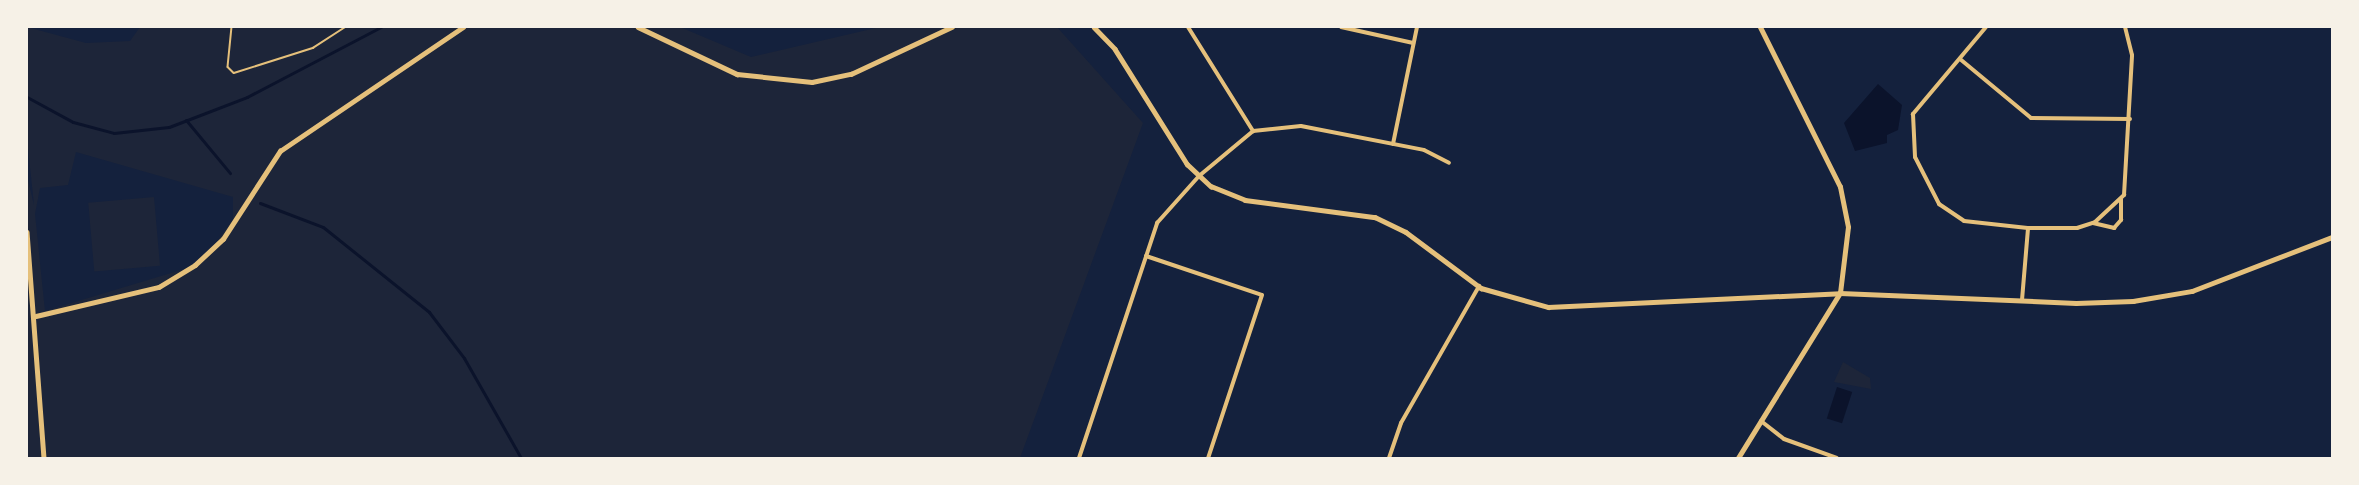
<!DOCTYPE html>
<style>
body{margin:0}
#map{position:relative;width:2359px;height:485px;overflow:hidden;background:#14213d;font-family:"Roboto Condensed",sans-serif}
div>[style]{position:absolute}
.green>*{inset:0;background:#1d2539;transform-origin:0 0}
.water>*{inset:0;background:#0b132b;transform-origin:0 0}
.stream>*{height:3px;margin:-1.5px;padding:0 1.5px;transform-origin:1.5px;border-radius:1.5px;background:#0b132b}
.path>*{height:1.5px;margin:-0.75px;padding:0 0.75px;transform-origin:0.75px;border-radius:0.75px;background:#e5c07b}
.minor>*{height:4px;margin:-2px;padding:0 2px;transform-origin:2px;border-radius:2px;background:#e5c07b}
.tertiary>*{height:4.5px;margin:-2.25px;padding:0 2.25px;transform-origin:2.25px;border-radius:2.25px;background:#e5c07b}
span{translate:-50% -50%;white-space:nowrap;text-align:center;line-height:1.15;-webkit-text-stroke:6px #f6f1e7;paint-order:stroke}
.frame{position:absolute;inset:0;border:28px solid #f6f1e7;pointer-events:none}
</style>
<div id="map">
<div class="green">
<div style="clip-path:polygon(evenodd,27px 27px,86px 43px,130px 41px,140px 27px,680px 27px,751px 57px,880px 27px,1057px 27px,1143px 123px,1020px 458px,27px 458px,27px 176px,34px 205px,27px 139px,27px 27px,76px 152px,233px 197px,233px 219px,201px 264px,45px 311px,35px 214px,40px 188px,68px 185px,76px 152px)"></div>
<div style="left:154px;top:197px;width:69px;height:66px;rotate:85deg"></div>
<div style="clip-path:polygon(1843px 362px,1870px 378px,1871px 389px,1834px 382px)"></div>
</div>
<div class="water">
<div style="clip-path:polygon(1878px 84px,1902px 105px,1898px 130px,1887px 135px,1887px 143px,1855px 151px,1844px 123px)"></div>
<div style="left:1837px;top:387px;width:16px;height:33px;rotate:18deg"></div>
</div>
<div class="stream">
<div style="left:27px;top:97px;width:52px;rotate:28.5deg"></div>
<div style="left:73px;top:122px;width:42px;rotate:15deg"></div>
<div style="left:114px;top:133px;width:55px;rotate:-6.2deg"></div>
<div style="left:169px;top:127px;width:84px;rotate:-21deg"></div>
<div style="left:247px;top:97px;width:151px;rotate:-27.6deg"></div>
<div style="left:186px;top:120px;width:69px;rotate:50.3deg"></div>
<div style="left:260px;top:203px;width:67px;rotate:20.9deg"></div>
<div style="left:323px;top:227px;width:136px;rotate:38.7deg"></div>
<div style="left:429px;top:312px;width:58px;rotate:52.7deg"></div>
<div style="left:464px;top:358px;width:115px;rotate:60.3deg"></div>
</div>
<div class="path">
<div style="left:232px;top:27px;width:40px;rotate:95.7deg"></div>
<div style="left:228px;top:67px;width:8px;rotate:45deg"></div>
<div style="left:234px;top:73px;width:83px;rotate:-17.6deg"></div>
<div style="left:313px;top:48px;width:38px;rotate:-33deg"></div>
</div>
<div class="minor">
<div style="left:1188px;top:27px;width:123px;rotate:58deg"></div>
<div style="left:1341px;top:27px;width:74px;rotate:12.5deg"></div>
<div style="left:1986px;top:27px;width:114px;rotate:130deg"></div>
<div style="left:1913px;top:114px;width:43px;rotate:87.3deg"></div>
<div style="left:1915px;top:157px;width:53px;rotate:62.9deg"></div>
<div style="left:1939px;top:204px;width:30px;rotate:34deg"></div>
<div style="left:1964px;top:221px;width:64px;rotate:6.2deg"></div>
<div style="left:2028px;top:228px;width:49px"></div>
<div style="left:2077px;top:228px;width:19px;rotate:-18deg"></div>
<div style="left:2095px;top:222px;width:40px;rotate:-43deg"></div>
<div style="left:2124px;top:195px;width:140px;rotate:-86.7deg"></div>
<div style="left:2132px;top:55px;width:29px;rotate:-104deg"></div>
<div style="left:1960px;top:59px;width:92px;rotate:39.7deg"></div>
<div style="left:2031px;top:118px;width:99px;rotate:0.6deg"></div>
<div style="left:1393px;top:144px;width:119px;rotate:-78.4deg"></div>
<div style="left:2093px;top:223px;width:22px;rotate:13deg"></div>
<div style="left:2114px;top:228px;width:11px;rotate:-49deg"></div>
<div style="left:2121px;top:220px;width:21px;rotate:-90deg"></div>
<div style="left:1146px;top:256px;width:122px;rotate:18.6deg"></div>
<div style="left:1262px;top:295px;width:172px;rotate:108.3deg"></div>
<div style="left:2022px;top:300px;width:71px;rotate:-85.2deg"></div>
<div style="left:1761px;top:421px;width:29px;rotate:38deg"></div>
<div style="left:1784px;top:439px;width:56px;rotate:19.7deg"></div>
<div style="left:1079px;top:458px;width:248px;rotate:-71.6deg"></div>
<div style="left:1157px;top:223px;width:63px;rotate:-48.2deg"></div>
<div style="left:1199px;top:176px;width:70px;rotate:-39.8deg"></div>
<div style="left:1253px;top:131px;width:48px;rotate:-5.9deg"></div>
<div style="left:1301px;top:126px;width:125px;rotate:11deg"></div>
<div style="left:1424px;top:150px;width:28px;rotate:27deg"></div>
<div style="left:1389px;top:458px;width:37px;rotate:-71deg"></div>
<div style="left:1401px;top:423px;width:158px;rotate:-60.3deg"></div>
</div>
<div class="tertiary">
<div style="left:638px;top:27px;width:110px;rotate:25.4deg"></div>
<div style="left:737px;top:74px;width:75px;rotate:6.1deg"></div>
<div style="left:812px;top:82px;width:40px;rotate:-12deg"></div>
<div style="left:851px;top:74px;width:111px;rotate:-25deg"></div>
<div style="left:1094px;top:27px;width:30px;rotate:46deg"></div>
<div style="left:1115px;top:49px;width:136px;rotate:57.9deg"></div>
<div style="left:1187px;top:164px;width:33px;rotate:43deg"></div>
<div style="left:1211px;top:186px;width:37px;rotate:22deg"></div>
<div style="left:1245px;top:200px;width:131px;rotate:7.5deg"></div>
<div style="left:1375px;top:217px;width:34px;rotate:26deg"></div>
<div style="left:1406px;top:232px;width:94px;rotate:36.7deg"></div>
<div style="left:1481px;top:288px;width:70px;rotate:15.8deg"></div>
<div style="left:1548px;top:307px;width:292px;rotate:-2.7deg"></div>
<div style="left:1840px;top:293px;width:236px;rotate:2.4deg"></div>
<div style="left:2076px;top:303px;width:57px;rotate:-2deg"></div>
<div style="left:2133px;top:301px;width:60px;rotate:-9.6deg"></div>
<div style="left:2192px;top:291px;width:150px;rotate:-21.1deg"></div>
<div style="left:27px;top:232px;width:227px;rotate:85.7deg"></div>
<div style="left:36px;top:316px;width:126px;rotate:-13.3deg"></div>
<div style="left:159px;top:287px;width:42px;rotate:-31.4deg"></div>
<div style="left:195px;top:265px;width:38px;rotate:-43deg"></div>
<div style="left:223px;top:239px;width:105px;rotate:-57.1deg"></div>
<div style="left:280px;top:151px;width:221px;rotate:-34.1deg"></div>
<div style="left:1738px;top:458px;width:194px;rotate:-58.3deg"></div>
<div style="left:1840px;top:293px;width:66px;rotate:-83.1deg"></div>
<div style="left:1848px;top:227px;width:41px;rotate:-101.3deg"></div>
<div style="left:1840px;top:187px;width:179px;rotate:-116.6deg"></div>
</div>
<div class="frame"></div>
</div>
